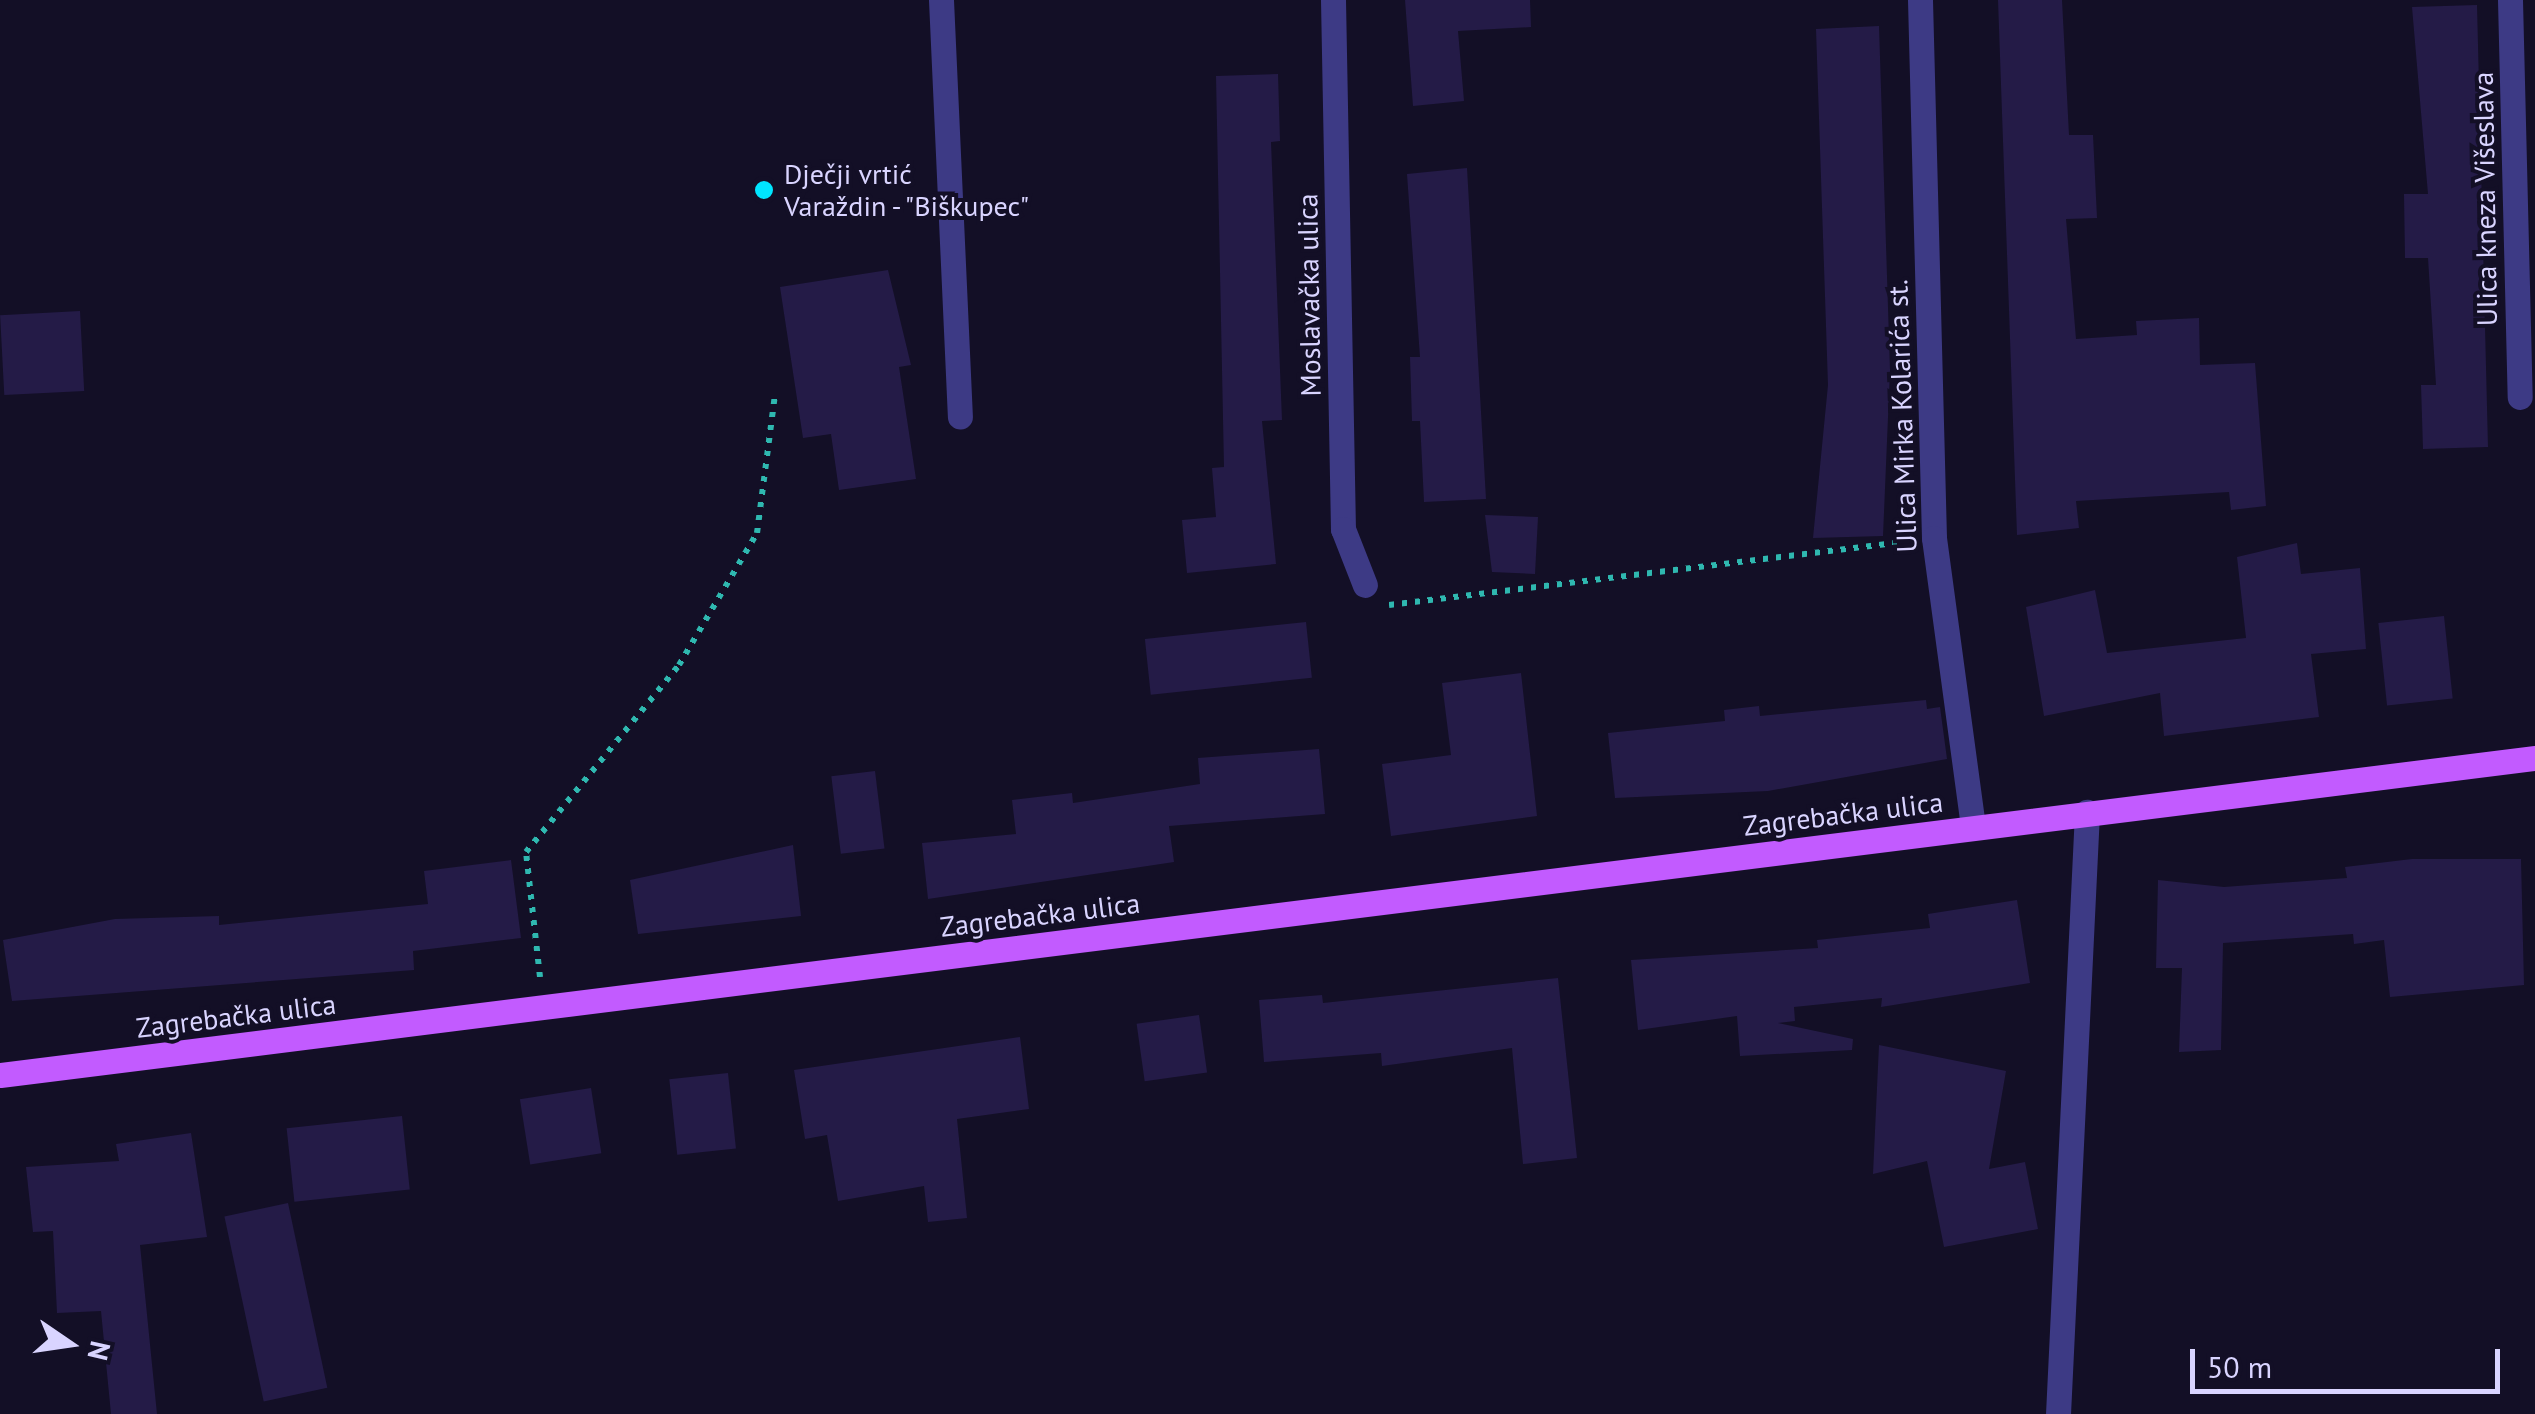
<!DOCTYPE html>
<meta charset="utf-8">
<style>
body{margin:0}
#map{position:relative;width:2535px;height:1414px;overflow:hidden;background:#130f26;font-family:"PT Sans",sans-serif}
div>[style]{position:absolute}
.building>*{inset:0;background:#241b47;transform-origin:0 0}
.path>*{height:6px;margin-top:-3px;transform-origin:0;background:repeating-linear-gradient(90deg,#2fb8b0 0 5px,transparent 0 13px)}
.minor>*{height:25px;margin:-12.5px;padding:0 12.5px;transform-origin:12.5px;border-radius:12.5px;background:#3d3a85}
.major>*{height:25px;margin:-12.5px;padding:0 12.5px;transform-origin:12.5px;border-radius:12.5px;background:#c25bff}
.dots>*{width:28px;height:28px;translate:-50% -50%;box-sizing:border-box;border:5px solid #130f26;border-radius:50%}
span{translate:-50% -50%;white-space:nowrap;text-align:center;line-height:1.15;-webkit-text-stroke:8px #130f26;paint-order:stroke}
.poi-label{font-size:28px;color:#d9d4ff}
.left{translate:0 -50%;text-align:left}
.street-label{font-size:28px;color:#d9d4ff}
.north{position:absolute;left:20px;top:1294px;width:100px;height:100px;-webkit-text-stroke:8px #130f26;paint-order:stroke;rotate:103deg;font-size:28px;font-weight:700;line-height:40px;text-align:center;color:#d9d4ff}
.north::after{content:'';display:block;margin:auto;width:35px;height:45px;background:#d9d4ff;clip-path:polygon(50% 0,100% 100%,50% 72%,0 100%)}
.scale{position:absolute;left:2190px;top:1349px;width:310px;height:45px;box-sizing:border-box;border:5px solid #d9d4ff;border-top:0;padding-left:12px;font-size:30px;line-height:35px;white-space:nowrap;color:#d9d4ff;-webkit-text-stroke:8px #130f26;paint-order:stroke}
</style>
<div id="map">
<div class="building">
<div style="clip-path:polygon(1405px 0,1530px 0,1531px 27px,1458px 31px,1464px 101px,1413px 106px)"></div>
<div style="clip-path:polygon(1998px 0,2062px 0,2069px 135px,2093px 135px,2097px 218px,2066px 219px,2076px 339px,2137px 335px,2136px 321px,2199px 318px,2200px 365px,2255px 363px,2266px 506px,2231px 510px,2229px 492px,2076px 501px,2079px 528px,2017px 535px)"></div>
<div style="clip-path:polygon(2477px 5px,2488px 447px,2423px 449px,2421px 385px,2436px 385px,2428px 258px,2405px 258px,2404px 194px,2428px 194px,2412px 7px)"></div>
<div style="clip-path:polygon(1879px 26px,1890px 370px,1883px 536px,1813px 538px,1828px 385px,1816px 29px)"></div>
<div style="clip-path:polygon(1278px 74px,1280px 141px,1271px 142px,1282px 420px,1262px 421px,1276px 564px,1187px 573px,1182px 520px,1216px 517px,1212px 468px,1224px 467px,1216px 76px)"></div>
<div style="clip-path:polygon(1467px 168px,1486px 499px,1424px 502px,1420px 421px,1412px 421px,1410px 357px,1420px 357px,1407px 174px)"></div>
<div style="clip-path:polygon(888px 270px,911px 365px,899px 367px,916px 479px,839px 490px,831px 434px,803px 438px,780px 287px)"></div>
<div style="left:80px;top:311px;width:80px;height:80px;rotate:87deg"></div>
<div style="clip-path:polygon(1485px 515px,1538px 517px,1535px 574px,1492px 572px)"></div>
<div style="clip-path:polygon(2297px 543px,2301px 574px,2360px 568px,2366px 649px,2311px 654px,2319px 717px,2164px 736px,2160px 693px,2044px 716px,2026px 607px,2095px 590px,2107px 653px,2246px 638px,2237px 557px)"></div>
<div style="left:2444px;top:616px;width:83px;height:66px;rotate:84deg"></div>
<div style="left:1306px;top:622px;width:56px;height:162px;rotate:84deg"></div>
<div style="clip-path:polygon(1521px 673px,1537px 816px,1391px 836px,1382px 764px,1451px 755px,1442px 683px)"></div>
<div style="clip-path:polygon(1926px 700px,1927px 709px,1940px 707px,1947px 759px,1768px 791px,1615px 798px,1608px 733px,1725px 721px,1724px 710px,1759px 706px,1760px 716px)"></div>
<div style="clip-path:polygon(1319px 749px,1325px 814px,1169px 826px,1174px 862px,928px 899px,922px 843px,1016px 834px,1012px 800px,1072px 793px,1073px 803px,1200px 784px,1198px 758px)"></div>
<div style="left:875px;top:771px;width:78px;height:44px;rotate:83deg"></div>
<div style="clip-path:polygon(793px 845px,801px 916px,638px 934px,630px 880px)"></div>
<div style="clip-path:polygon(2412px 859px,2521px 859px,2524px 985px,2390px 997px,2384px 940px,2354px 944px,2353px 934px,2223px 943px,2221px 1050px,2179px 1052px,2182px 968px,2156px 968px,2158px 880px,2224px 887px,2347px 878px,2345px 867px)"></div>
<div style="clip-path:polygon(511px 860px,521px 938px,413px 951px,414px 970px,12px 1001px,3px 940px,115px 919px,219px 916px,219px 925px,428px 904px,424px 871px)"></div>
<div style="clip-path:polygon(2017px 900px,2030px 983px,1881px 1007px,1882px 998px,1794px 1007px,1795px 1021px,1778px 1023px,1853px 1039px,1852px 1050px,1740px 1056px,1737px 1016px,1638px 1030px,1631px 960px,1818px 948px,1817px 940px,1930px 928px,1928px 914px)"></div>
<div style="clip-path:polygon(1558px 978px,1577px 1158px,1523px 1164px,1512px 1048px,1382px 1066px,1381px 1053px,1264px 1062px,1259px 1000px,1322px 995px,1323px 1003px)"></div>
<div style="left:1199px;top:1015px;width:58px;height:63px;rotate:82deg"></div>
<div style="clip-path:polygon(1020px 1037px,1029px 1109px,957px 1119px,967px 1218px,928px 1222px,924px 1186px,838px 1201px,827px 1135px,805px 1139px,794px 1070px)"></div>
<div style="clip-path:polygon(1879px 1045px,2006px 1071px,1989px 1169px,2025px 1162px,2038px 1229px,1944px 1247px,1927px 1161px,1873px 1174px)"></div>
<div style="left:728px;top:1073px;width:76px;height:59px;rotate:84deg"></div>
<div style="left:591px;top:1088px;width:66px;height:72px;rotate:81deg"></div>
<div style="left:402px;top:1116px;width:74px;height:116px;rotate:84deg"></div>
<div style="clip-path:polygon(191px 1133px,207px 1237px,140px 1245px,157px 1414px,111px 1414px,101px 1311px,57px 1313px,53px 1231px,33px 1232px,26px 1167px,119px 1161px,116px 1144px)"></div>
<div style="left:288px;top:1203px;width:189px;height:65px;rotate:78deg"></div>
</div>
<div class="path">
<div style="left:1389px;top:605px;width:518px;rotate:-6.99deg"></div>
<div style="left:540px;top:977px;width:126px;rotate:-96.4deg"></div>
<div style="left:526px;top:852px;width:242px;rotate:-50.7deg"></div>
<div style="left:679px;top:665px;width:153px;rotate:-59.4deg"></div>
<div style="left:757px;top:533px;width:140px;rotate:-82.6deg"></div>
</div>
<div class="minor">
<div style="left:941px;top:0;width:417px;rotate:87.4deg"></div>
<div style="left:1333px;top:0;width:529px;rotate:88.92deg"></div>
<div style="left:1343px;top:529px;width:60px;rotate:68.6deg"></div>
<div style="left:1920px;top:0;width:538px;rotate:88.51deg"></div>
<div style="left:1934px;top:538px;width:292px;rotate:82.3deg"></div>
<div style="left:2510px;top:0;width:397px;rotate:88.6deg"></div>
<div style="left:2058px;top:1414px;width:603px;rotate:-87.24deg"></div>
</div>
<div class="major">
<div style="left:0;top:1075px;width:2555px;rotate:-7.13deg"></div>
</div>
<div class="dots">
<div style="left:764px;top:190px;background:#00e5ff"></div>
</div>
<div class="poi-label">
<span class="left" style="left:784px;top:190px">Dječji vrtić<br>Varaždin - "Biškupec"</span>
</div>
<div class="street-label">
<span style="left:2485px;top:199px;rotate:-91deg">Ulica kneza Višeslava</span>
<span style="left:1309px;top:295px;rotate:-91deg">Moslavačka ulica</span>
<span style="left:1902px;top:416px;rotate:-92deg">Ulica Mirka Kolarića st.</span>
<span style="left:1843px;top:814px;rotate:-7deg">Zagrebačka ulica</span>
<span style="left:1040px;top:915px;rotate:-7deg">Zagrebačka ulica</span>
<span style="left:236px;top:1016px;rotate:-7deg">Zagrebačka ulica</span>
</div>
<div class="north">N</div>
<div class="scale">50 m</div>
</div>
